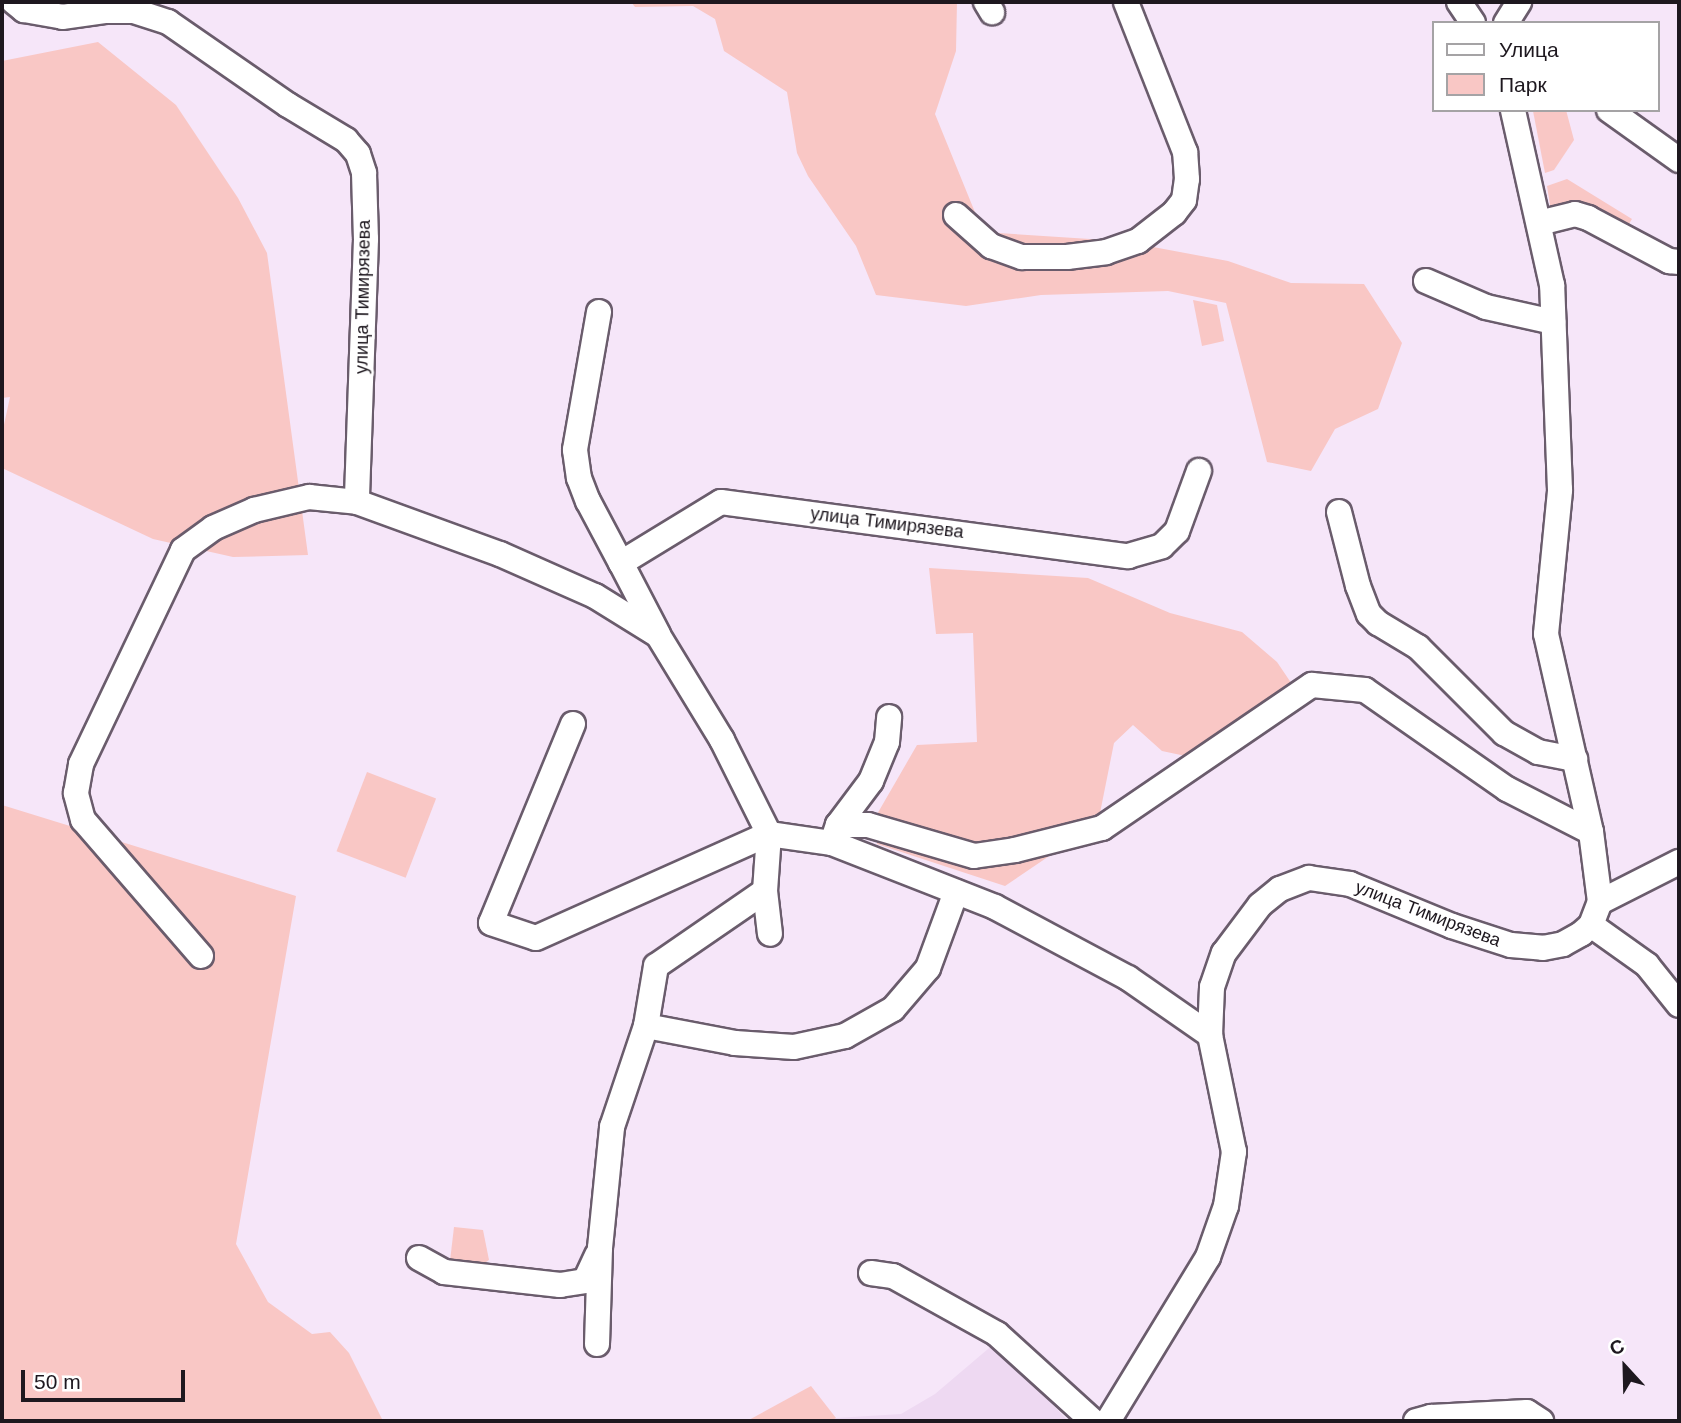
<!DOCTYPE html>
<meta charset="utf-8">
<style>
body{margin:0}
#map{position:relative;width:1681px;height:1423px;overflow:hidden;background:#f6e6f9;font-family:Arial,sans-serif}
div>[style]{position:absolute}
.built>*{inset:0;background:#eed9f2}
.green>*{inset:0;background:#f9c7c5;transform-origin:0 0}
.roads{filter:drop-shadow(2px 0 #6a5c6c) drop-shadow(-2px 0 #6a5c6c) drop-shadow(0 2px #6a5c6c) drop-shadow(0 -2px #6a5c6c)}
.minor>*{height:24px;margin:-12px;padding:0 12px;transform-origin:12px;border-radius:12px;background:#fff}
span{translate:-50% -50%;white-space:nowrap;text-align:center;line-height:1.15;-webkit-text-stroke:5px #fff;paint-order:stroke}
.street-label{font-size:18px;color:#1e181f}
.frame{position:absolute;inset:0;border:4px solid #1e181f;pointer-events:none}
.legend{position:absolute;left:1432px;top:21px;width:228px;height:91px;box-sizing:border-box;background:#fff;border:2px solid #a5a3a5;margin:0;padding:9px 12px;list-style:none;font-size:21px;color:#1e181f}
.legend li{display:flex;align-items:center;gap:14px;height:35px}
.legend b{width:35px;border:2px solid #a5a3a5}
.north{position:absolute;left:1590px;top:1332px;width:70px;height:70px;-webkit-text-stroke:5px #fff;paint-order:stroke;rotate:338deg;font-size:19px;font-weight:700;line-height:28px;text-align:center;color:#1e181f}
.north::after{content:'';display:block;margin:auto;width:24px;height:32px;background:#1e181f;clip-path:polygon(50% 0,100% 100%,50% 72%,0 100%)}
.scale{position:absolute;left:21px;top:1370px;width:164px;height:32px;box-sizing:border-box;border:4px solid #1e181f;border-top:0;padding-left:9px;font-size:21px;line-height:24px;white-space:nowrap;color:#1e181f;-webkit-text-stroke:5px #fff;paint-order:stroke}
</style>
<div id="map">
<div class="built">
<div style="clip-path:polygon(995px 1343px,1068px 1421px,831px 1421px,836px 1418px,901px 1414px,935px 1394px)"></div>
</div>
<div class="green">
<div style="clip-path:polygon(631px 2px,957px 2px,956px 51px,935px 114px,983px 232px,1121px 241px,1228px 261px,1291px 283px,1364px 284px,1402px 343px,1378px 409px,1335px 429px,1311px 471px,1267px 462px,1226px 303px,1168px 291px,1041px 295px,966px 306px,876px 295px,856px 246px,808px 176px,797px 153px,787px 92px,724px 51px,715px 19px,693px 6px,635px 7px)"></div>
<div style="clip-path:polygon(98px 42px,176px 105px,238px 198px,267px 253px,308px 555px,233px 557px,153px 539px,2px 468px,2px 434px,10px 397px,2px 398px,2px 61px)"></div>
<div style="clip-path:polygon(1566px 110px,1574px 140px,1554px 170px,1545px 173px,1533px 111px)"></div>
<div style="clip-path:polygon(1567px 179px,1632px 219px,1627px 227px,1551px 211px,1547px 186px)"></div>
<div style="clip-path:polygon(1193px 300px,1217px 305px,1224px 341px,1202px 346px)"></div>
<div style="clip-path:polygon(929px 568px,1088px 578px,1170px 613px,1242px 632px,1277px 662px,1302px 699px,1195px 758px,1162px 751px,1133px 725px,1114px 743px,1098px 823px,1005px 886px,877px 844px,876px 816px,917px 745px,977px 742px,973px 633px,936px 634px)"></div>
<div style="left:367px;top:772px;width:74px;height:85px;rotate:21deg"></div>
<div style="clip-path:polygon(2px 805px,296px 896px,236px 1244px,268px 1302px,312px 1334px,330px 1332px,349px 1353px,383px 1421px,2px 1421px)"></div>
<div style="clip-path:polygon(454px 1227px,483px 1230px,489px 1260px,477px 1268px,450px 1261px)"></div>
<div style="clip-path:polygon(811px 1386px,836px 1418px,831px 1421px,747px 1421px)"></div>
</div>
<div class="roads">
<div class="minor">
<div style="left:14px;top:2px;width:13px;rotate:39deg"></div>
<div style="left:24px;top:10px;width:39px;rotate:10deg"></div>
<div style="left:62px;top:17px;width:43px;rotate:-7.9deg"></div>
<div style="left:105px;top:11px;width:29px"></div>
<div style="left:134px;top:11px;width:36px;rotate:18deg"></div>
<div style="left:168px;top:22px;width:146px;rotate:34.7deg"></div>
<div style="left:288px;top:105px;width:68px;rotate:31.1deg"></div>
<div style="left:346px;top:140px;width:18px;rotate:49deg"></div>
<div style="left:358px;top:154px;width:20px;rotate:72deg"></div>
<div style="left:364px;top:173px;width:66px;rotate:88.3deg"></div>
<div style="left:366px;top:239px;width:263px;rotate:92deg"></div>
<div style="left:986px;top:2px;width:12px;rotate:59deg"></div>
<div style="left:1459px;top:2px;width:25px;rotate:56deg"></div>
<div style="left:1506px;top:23px;width:25px;rotate:-58deg"></div>
<div style="left:1609px;top:110px;width:86px;rotate:35.5deg"></div>
<div style="left:956px;top:215px;width:47px;rotate:41.5deg"></div>
<div style="left:991px;top:246px;width:33px;rotate:20deg"></div>
<div style="left:1022px;top:257px;width:45px"></div>
<div style="left:1067px;top:257px;width:39px;rotate:-7deg"></div>
<div style="left:1106px;top:252px;width:34px;rotate:-19deg"></div>
<div style="left:1138px;top:241px;width:46px;rotate:-37.9deg"></div>
<div style="left:1174px;top:213px;width:16px;rotate:-52deg"></div>
<div style="left:1184px;top:200px;width:21px;rotate:-82deg"></div>
<div style="left:1187px;top:179px;width:27px;rotate:-94deg"></div>
<div style="left:1185px;top:152px;width:161px;rotate:-111.5deg"></div>
<div style="left:1539px;top:223px;width:37px;rotate:-14deg"></div>
<div style="left:1575px;top:214px;width:14px;rotate:17deg"></div>
<div style="left:1588px;top:218px;width:92px;rotate:28deg"></div>
<div style="left:1669px;top:261px;width:10px;rotate:6deg"></div>
<div style="left:1426px;top:281px;width:65px;rotate:23.4deg"></div>
<div style="left:1486px;top:307px;width:69px;rotate:12.6deg"></div>
<div style="left:599px;top:312px;width:140px;rotate:99.9deg"></div>
<div style="left:575px;top:450px;width:28px;rotate:82deg"></div>
<div style="left:579px;top:478px;width:25px;rotate:69deg"></div>
<div style="left:588px;top:501px;width:70px;rotate:62deg"></div>
<div style="left:1339px;top:512px;width:76px;rotate:75.6deg"></div>
<div style="left:1358px;top:586px;width:30px;rotate:69deg"></div>
<div style="left:1369px;top:614px;width:13px;rotate:45deg"></div>
<div style="left:1378px;top:623px;width:47px;rotate:31deg"></div>
<div style="left:1418px;top:647px;width:122px;rotate:45deg"></div>
<div style="left:1504px;top:733px;width:39px;rotate:29deg"></div>
<div style="left:1538px;top:752px;width:38px;rotate:11deg"></div>
<div style="left:658px;top:634px;width:80px;rotate:-117.5deg"></div>
<div style="left:621px;top:563px;width:117px;rotate:-31.4deg"></div>
<div style="left:721px;top:502px;width:411px;rotate:7.6deg"></div>
<div style="left:1128px;top:556px;width:35px;rotate:-16deg"></div>
<div style="left:1162px;top:546px;width:21px;rotate:-45deg"></div>
<div style="left:1177px;top:531px;width:64px;rotate:-69.9deg"></div>
<div style="left:573px;top:724px;width:215px;rotate:112.4deg"></div>
<div style="left:491px;top:923px;width:47px;rotate:18.4deg"></div>
<div style="left:536px;top:938px;width:255px;rotate:-24.1deg"></div>
<div style="left:769px;top:834px;width:57px;rotate:94deg"></div>
<div style="left:765px;top:891px;width:132px;rotate:145.5deg"></div>
<div style="left:656px;top:966px;width:61px;rotate:99.5deg"></div>
<div style="left:838px;top:825px;width:55px;rotate:-53.1deg"></div>
<div style="left:871px;top:781px;width:42px;rotate:-67.7deg"></div>
<div style="left:887px;top:742px;width:25px;rotate:-85deg"></div>
<div style="left:832px;top:843px;width:19px;rotate:-72deg"></div>
<div style="left:838px;top:825px;width:30px"></div>
<div style="left:868px;top:825px;width:110px;rotate:16.3deg"></div>
<div style="left:974px;top:856px;width:41px;rotate:-8.3deg"></div>
<div style="left:1015px;top:850px;width:90px;rotate:-14.2deg"></div>
<div style="left:1102px;top:828px;width:254px;rotate:-34.3deg"></div>
<div style="left:1312px;top:685px;width:53px;rotate:5.4deg"></div>
<div style="left:1365px;top:690px;width:173px;rotate:34.9deg"></div>
<div style="left:1507px;top:789px;width:94px;rotate:27.1deg"></div>
<div style="left:765px;top:891px;width:43px;rotate:83.4deg"></div>
<div style="left:1600px;top:902px;width:89px;rotate:-26.9deg"></div>
<div style="left:1591px;top:925px;width:69px;rotate:35.5deg"></div>
<div style="left:1647px;top:965px;width:51px;rotate:51.3deg"></div>
<div style="left:201px;top:956px;width:180px;rotate:-130.9deg"></div>
<div style="left:83px;top:820px;width:28px;rotate:-105deg"></div>
<div style="left:76px;top:793px;width:29px;rotate:-80deg"></div>
<div style="left:81px;top:764px;width:237px;rotate:-64.5deg"></div>
<div style="left:183px;top:550px;width:37px;rotate:-36deg"></div>
<div style="left:213px;top:528px;width:45px;rotate:-23.7deg"></div>
<div style="left:254px;top:510px;width:57px;rotate:-13.3deg"></div>
<div style="left:309px;top:497px;width:48px;rotate:5.9deg"></div>
<div style="left:357px;top:502px;width:152px;rotate:20deg"></div>
<div style="left:500px;top:554px;width:104px;rotate:23.9deg"></div>
<div style="left:595px;top:596px;width:74px;rotate:31.8deg"></div>
<div style="left:658px;top:635px;width:123px;rotate:58.6deg"></div>
<div style="left:722px;top:740px;width:105px;rotate:63.4deg"></div>
<div style="left:769px;top:834px;width:64px;rotate:8.1deg"></div>
<div style="left:832px;top:843px;width:175px;rotate:21.4deg"></div>
<div style="left:995px;top:907px;width:151px;rotate:28.1deg"></div>
<div style="left:1128px;top:978px;width:100px;rotate:34.8deg"></div>
<div style="left:419px;top:1258px;width:29px;rotate:29deg"></div>
<div style="left:444px;top:1272px;width:117px;rotate:6.4deg"></div>
<div style="left:560px;top:1285px;width:25px;rotate:-9deg"></div>
<div style="left:585px;top:1281px;width:29px;rotate:-65deg"></div>
<div style="left:871px;top:1273px;width:22px;rotate:8deg"></div>
<div style="left:893px;top:1276px;width:119px;rotate:29.1deg"></div>
<div style="left:997px;top:1334px;width:130px;rotate:42.2deg"></div>
<div style="left:597px;top:1344px;width:96px;rotate:-88.2deg"></div>
<div style="left:600px;top:1248px;width:122px;rotate:-84.3deg"></div>
<div style="left:612px;top:1127px;width:107px;rotate:-71.4deg"></div>
<div style="left:646px;top:1026px;width:91px;rotate:10.8deg"></div>
<div style="left:735px;top:1043px;width:59px;rotate:3.9deg"></div>
<div style="left:794px;top:1047px;width:52px;rotate:-12.2deg"></div>
<div style="left:845px;top:1036px;width:55px;rotate:-29.4deg"></div>
<div style="left:893px;top:1009px;width:54px;rotate:-49.5deg"></div>
<div style="left:928px;top:968px;width:81px;rotate:-69.8deg"></div>
<div style="left:1108px;top:1421px;width:192px;rotate:-58.6deg"></div>
<div style="left:1208px;top:1257px;width:54px;rotate:-70.6deg"></div>
<div style="left:1226px;top:1206px;width:55px;rotate:-81.6deg"></div>
<div style="left:1234px;top:1152px;width:119px;rotate:-101.6deg"></div>
<div style="left:1210px;top:1035px;width:48px;rotate:-87.6deg"></div>
<div style="left:1212px;top:987px;width:36px;rotate:-71deg"></div>
<div style="left:1224px;top:953px;width:60px;rotate:-53.1deg"></div>
<div style="left:1260px;top:905px;width:26px;rotate:-39deg"></div>
<div style="left:1280px;top:889px;width:31px;rotate:-21deg"></div>
<div style="left:1309px;top:878px;width:41px;rotate:8.3deg"></div>
<div style="left:1350px;top:884px;width:110px;rotate:22.4deg"></div>
<div style="left:1452px;top:926px;width:62px;rotate:17.9deg"></div>
<div style="left:1511px;top:945px;width:32px;rotate:5deg"></div>
<div style="left:1543px;top:948px;width:20px;rotate:-11deg"></div>
<div style="left:1563px;top:944px;width:21px;rotate:-29deg"></div>
<div style="left:1581px;top:934px;width:13px;rotate:-42deg"></div>
<div style="left:1591px;top:925px;width:25px;rotate:-69deg"></div>
<div style="left:1600px;top:902px;width:71px;rotate:-97.3deg"></div>
<div style="left:1591px;top:832px;width:203px;rotate:-102.8deg"></div>
<div style="left:1546px;top:634px;width:145px;rotate:-84.4deg"></div>
<div style="left:1560px;top:490px;width:205px;rotate:-92.2deg"></div>
<div style="left:1552px;top:285px;width:179px;rotate:-102.6deg"></div>
<div style="left:1416px;top:1421px;width:16px;rotate:-15deg"></div>
<div style="left:1431px;top:1417px;width:96px;rotate:-3deg"></div>
<div style="left:1527px;top:1412px;width:17px;rotate:33deg"></div>
</div>
</div>
<div class="street-label">
<span style="left:363px;top:297px;rotate:-89deg">улица Тимирязева</span>
<span style="left:887px;top:523px;rotate:7deg">улица Тимирязева</span>
<span style="left:1428px;top:914px;rotate:21deg">улица Тимирязева</span>
</div>
<div class="frame"></div>
<ul class="legend">
<li><b style="height:9px;background:#fff"></b>Улица</li>
<li><b style="height:19px;background:#f9c7c5"></b>Парк</li>
</ul>
<div class="north">С</div>
<div class="scale">50 m</div>
</div>
